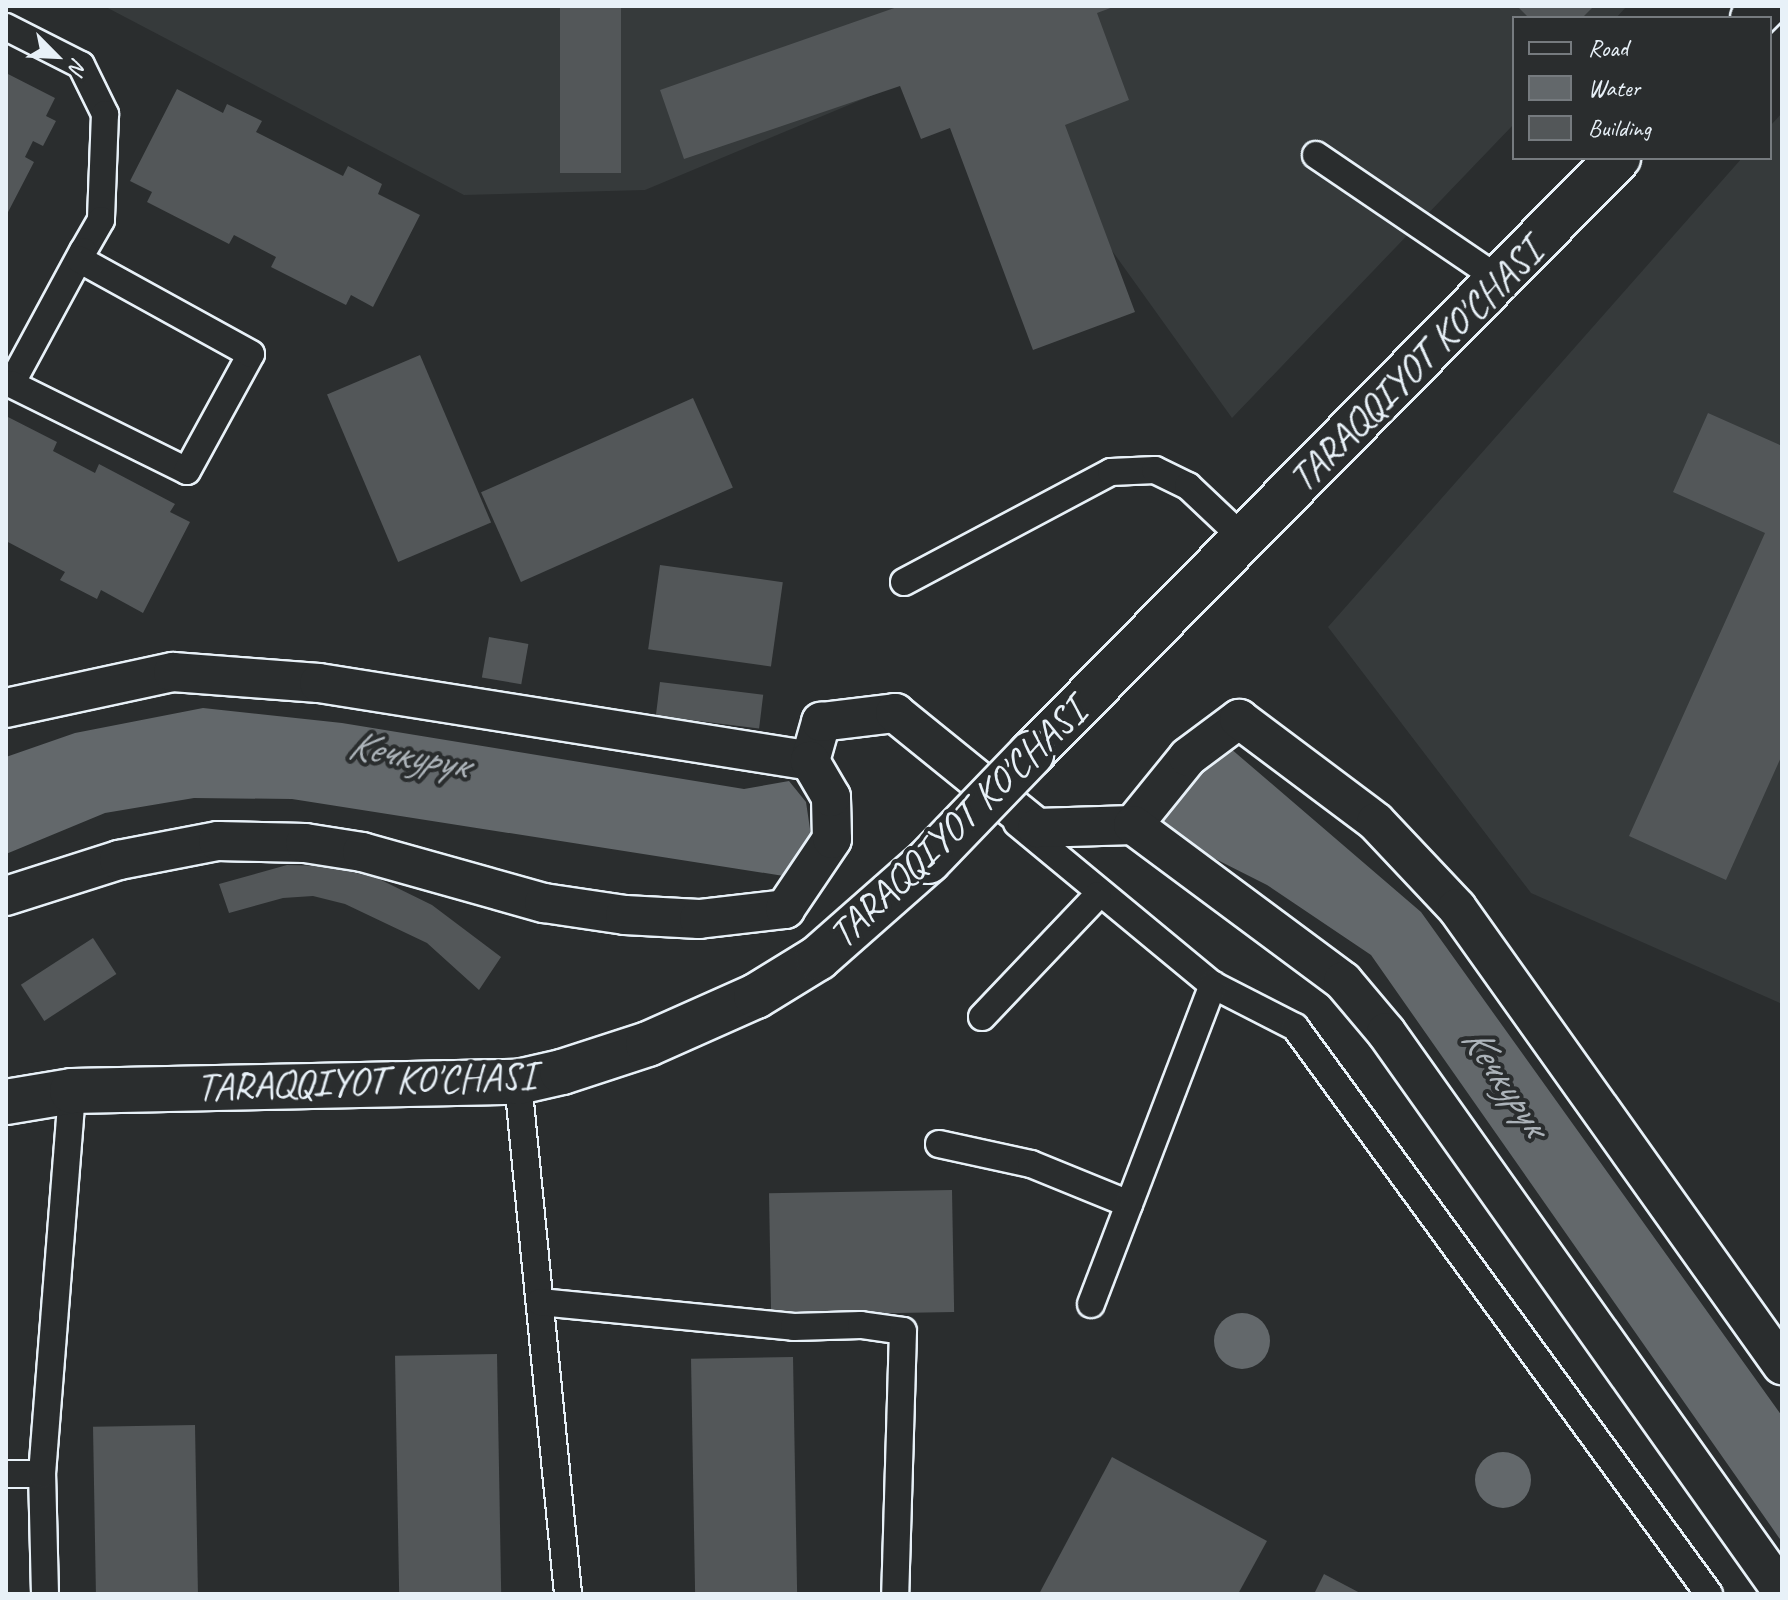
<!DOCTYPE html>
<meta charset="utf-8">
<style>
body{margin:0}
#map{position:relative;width:1788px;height:1600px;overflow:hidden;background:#2a2d2e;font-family:Caveat,sans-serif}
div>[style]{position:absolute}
.built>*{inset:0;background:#363a3b}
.water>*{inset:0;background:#63686b}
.round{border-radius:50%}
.building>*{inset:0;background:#535759;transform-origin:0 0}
.roads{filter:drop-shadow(2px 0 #e8f1f8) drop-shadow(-2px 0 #e8f1f8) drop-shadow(0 2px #e8f1f8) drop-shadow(0 -2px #e8f1f8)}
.service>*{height:26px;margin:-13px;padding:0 13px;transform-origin:13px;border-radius:13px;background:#2a2d2e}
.pedestrian>*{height:38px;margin:-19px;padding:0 19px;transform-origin:19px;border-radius:19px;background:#2a2d2e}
.minor>*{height:44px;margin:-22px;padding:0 22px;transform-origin:22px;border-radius:22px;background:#2a2d2e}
.bridges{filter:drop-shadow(2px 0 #e8f1f8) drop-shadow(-2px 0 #e8f1f8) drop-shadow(0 2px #e8f1f8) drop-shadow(0 -2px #e8f1f8)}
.minor-bridge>*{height:44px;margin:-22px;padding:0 22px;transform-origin:22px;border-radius:22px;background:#2a2d2e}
span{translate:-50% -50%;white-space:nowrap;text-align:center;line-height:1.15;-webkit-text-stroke:8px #2a2d2e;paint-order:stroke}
.street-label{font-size:40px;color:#e8f1f8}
.water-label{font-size:42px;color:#acb3b9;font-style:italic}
.frame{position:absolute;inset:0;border:8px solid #e8f1f8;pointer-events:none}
.legend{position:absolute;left:1512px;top:16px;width:260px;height:144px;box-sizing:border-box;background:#2a2d2e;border:2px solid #767b7f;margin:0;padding:10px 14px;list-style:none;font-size:24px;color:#e8f1f8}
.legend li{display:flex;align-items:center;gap:16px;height:40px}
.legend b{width:40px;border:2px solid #767b7f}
.north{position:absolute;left:16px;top:16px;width:80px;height:80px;-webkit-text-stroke:6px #2a2d2e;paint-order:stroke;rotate:114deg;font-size:22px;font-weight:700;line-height:32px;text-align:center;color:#e8f1f8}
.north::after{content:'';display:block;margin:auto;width:28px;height:36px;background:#e8f1f8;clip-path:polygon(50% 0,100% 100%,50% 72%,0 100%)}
</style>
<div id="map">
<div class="built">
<div style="clip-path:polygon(104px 6px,1627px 6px,1616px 18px,1514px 18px,1514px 124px,1232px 418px,971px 54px,645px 190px,464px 195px)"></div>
<div style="clip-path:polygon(1782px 113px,1782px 1004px,1531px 893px,1328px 627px,1742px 158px,1770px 158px,1770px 126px)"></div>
</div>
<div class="water">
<div style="clip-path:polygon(203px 708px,342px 723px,744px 789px,789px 781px,806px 802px,813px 849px,790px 877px,292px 799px,194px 798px,105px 813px,6px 854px,6px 757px,75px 733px)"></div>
<div style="clip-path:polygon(1230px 748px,1421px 912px,1782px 1416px,1782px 1542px,1371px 955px,1267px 885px,1160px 831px,1157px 792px)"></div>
<div class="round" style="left:1214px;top:1313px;width:56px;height:56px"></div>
<div class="round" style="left:1475px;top:1452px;width:56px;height:56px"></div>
</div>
<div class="building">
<div style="left:560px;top:6px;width:61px;height:167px"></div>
<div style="clip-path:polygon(900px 6px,1116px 6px,1097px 13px,1129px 100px,1065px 125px,1135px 312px,1033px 350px,950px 128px,921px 139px,900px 86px,684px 159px,660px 90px)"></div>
<div style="clip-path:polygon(1517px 6px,1594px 6px,1582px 18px,1529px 18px)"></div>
<div style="clip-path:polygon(6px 73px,55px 98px,46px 116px,56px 121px,43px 146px,33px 141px,25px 157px,34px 162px,6px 216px)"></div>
<div style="clip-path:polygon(177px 89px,223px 113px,227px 104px,262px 121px,256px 132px,343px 176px,348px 166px,382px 184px,378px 194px,420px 215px,373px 307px,351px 295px,346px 305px,271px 267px,276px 257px,234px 235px,229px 244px,147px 202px,152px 192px,130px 181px)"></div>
<div style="left:420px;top:355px;width:182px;height:101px;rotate:67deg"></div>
<div style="left:693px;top:398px;width:98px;height:232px;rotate:66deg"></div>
<div style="clip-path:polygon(1708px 413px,1782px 446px,1782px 755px,1726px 880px,1629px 836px,1765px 533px,1673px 492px)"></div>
<div style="clip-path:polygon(6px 416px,57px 442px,53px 451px,95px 473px,99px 464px,175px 504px,170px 512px,190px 522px,143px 613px,101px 590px,97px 599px,60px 580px,65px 572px,6px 541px)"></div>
<div style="left:660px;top:565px;width:124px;height:85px;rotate:8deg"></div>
<div style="left:489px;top:637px;width:40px;height:41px;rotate:10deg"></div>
<div style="left:660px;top:682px;width:104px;height:34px;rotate:7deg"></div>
<div style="clip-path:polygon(287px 865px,327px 866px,377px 878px,432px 905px,501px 957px,479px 990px,427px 943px,345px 904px,313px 896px,283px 898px,229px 913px,219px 884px)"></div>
<div style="left:93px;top:938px;width:43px;height:86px;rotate:57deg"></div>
<div style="left:952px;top:1190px;width:122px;height:183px;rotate:89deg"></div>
<div style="left:497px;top:1354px;width:240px;height:102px;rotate:89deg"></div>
<div style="left:793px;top:1357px;width:237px;height:102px;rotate:89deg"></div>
<div style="left:195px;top:1425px;width:169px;height:102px;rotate:89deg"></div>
<div style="clip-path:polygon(1112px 1457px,1267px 1541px,1238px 1594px,1039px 1594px)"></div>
<div style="clip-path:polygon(1324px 1574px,1362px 1594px,1314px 1594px)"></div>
</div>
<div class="roads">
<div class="service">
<div style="left:6px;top:27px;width:84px;rotate:26.9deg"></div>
<div style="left:81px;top:65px;width:55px;rotate:63.9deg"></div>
<div style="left:105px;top:114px;width:106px;rotate:92.2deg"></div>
<div style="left:101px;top:220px;width:36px;rotate:120deg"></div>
<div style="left:83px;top:251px;width:151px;rotate:118.4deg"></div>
<div style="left:11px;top:384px;width:196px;rotate:26.3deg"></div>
<div style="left:187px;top:471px;width:133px;rotate:-61.3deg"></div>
<div style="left:251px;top:354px;width:196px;rotate:-151.1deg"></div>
<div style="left:1316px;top:155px;width:222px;rotate:34.2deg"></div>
<div style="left:904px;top:582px;width:234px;rotate:-28deg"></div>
<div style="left:1111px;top:472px;width:44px;rotate:-2.6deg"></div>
<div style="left:1155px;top:470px;width:37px;rotate:26deg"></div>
<div style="left:1188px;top:486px;width:76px;rotate:43.4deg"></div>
<div style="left:1017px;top:823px;width:254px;rotate:39.6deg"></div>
<div style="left:1213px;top:985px;width:92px;rotate:27.1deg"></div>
<div style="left:1295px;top:1027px;width:702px;rotate:53.86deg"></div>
<div style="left:982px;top:1017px;width:168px;rotate:-46.4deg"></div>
<div style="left:518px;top:1082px;width:514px;rotate:84.42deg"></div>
<div style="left:939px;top:1144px;width:94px;rotate:12.3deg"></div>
<div style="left:1031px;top:1164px;width:106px;rotate:22.2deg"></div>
<div style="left:540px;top:1302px;width:255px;rotate:5.6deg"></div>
<div style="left:794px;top:1327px;width:67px;rotate:-1.7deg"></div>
<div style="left:861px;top:1325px;width:42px;rotate:8.1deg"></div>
<div style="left:903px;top:1331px;width:263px;rotate:91.7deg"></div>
<div style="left:1091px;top:1304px;width:342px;rotate:-69.1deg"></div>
<div style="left:6px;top:1474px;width:36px"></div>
<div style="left:45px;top:1594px;width:120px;rotate:-91.4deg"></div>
<div style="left:42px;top:1474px;width:384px;rotate:-85.5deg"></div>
</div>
<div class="pedestrian">
<div style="left:6px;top:708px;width:171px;rotate:-12.2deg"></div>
<div style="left:173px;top:672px;width:146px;rotate:4.3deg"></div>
<div style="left:319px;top:683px;width:497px;rotate:9deg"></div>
<div style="left:810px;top:761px;width:41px;rotate:-74.2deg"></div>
<div style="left:821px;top:722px;width:75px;rotate:-6.9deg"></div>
<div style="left:895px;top:713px;width:183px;rotate:39deg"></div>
<div style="left:1037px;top:828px;width:96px;rotate:-1.8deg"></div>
<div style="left:1133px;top:825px;width:87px;rotate:-51deg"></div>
<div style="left:1188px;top:757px;width:64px;rotate:-36.7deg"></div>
<div style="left:1239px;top:719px;width:171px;rotate:36.9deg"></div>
<div style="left:1376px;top:822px;width:118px;rotate:46.7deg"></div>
<div style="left:1457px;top:908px;width:561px;rotate:54.58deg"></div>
<div style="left:1133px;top:825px;width:262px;rotate:36.6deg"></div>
<div style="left:1343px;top:981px;width:67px;rotate:49.9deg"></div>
<div style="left:1386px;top:1032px;width:685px;rotate:54.69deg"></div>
<div style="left:6px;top:896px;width:119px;rotate:-17.7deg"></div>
<div style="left:119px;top:860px;width:101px;rotate:-10.9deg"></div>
<div style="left:218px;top:841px;width:87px;rotate:1.3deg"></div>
<div style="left:305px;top:843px;width:58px;rotate:9deg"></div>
<div style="left:362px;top:852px;width:189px;rotate:15.7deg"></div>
<div style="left:544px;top:903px;width:82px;rotate:8.4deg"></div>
<div style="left:625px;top:915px;width:74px;rotate:3.1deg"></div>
<div style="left:699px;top:919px;width:87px;rotate:-6.6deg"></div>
<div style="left:785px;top:909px;width:84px;rotate:-56.1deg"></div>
<div style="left:832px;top:839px;width:42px;rotate:-91.4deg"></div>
<div style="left:831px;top:797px;width:42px;rotate:-120.3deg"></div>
</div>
<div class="minor">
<div style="left:1753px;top:18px;width:17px;rotate:-45deg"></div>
<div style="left:1031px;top:754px;width:837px;rotate:-45.44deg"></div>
<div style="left:6px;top:1102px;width:67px;rotate:-9.5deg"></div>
<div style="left:72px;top:1091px;width:446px;rotate:-1.2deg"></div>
<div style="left:518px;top:1082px;width:45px;rotate:-12.8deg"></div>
<div style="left:562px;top:1072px;width:90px;rotate:-18deg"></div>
<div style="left:648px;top:1044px;width:118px;rotate:-24deg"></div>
<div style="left:756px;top:996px;width:73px;rotate:-31.5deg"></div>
<div style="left:818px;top:958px;width:147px;rotate:-41.4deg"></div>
</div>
</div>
<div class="bridges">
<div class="minor-bridge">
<div style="left:928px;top:861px;width:149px;rotate:-46.1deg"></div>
</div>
</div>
<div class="street-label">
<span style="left:1415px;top:365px;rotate:-45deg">TARAQQIYOT KO'CHASI</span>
<span style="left:957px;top:823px;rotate:-44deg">TARAQQIYOT KO'CHASI</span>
<span style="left:366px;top:1081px;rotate:-2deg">TARAQQIYOT KO'CHASI</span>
</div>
<div class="water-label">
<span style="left:408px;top:755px;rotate:10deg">Кечкурук</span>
<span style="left:1505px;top:1081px;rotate:56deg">Кечкурук</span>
</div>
<div class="frame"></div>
<ul class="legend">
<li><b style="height:10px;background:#2a2d2e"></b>Road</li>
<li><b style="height:22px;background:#63686b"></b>Water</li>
<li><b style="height:22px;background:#535759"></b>Building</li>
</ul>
<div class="north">N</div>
</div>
